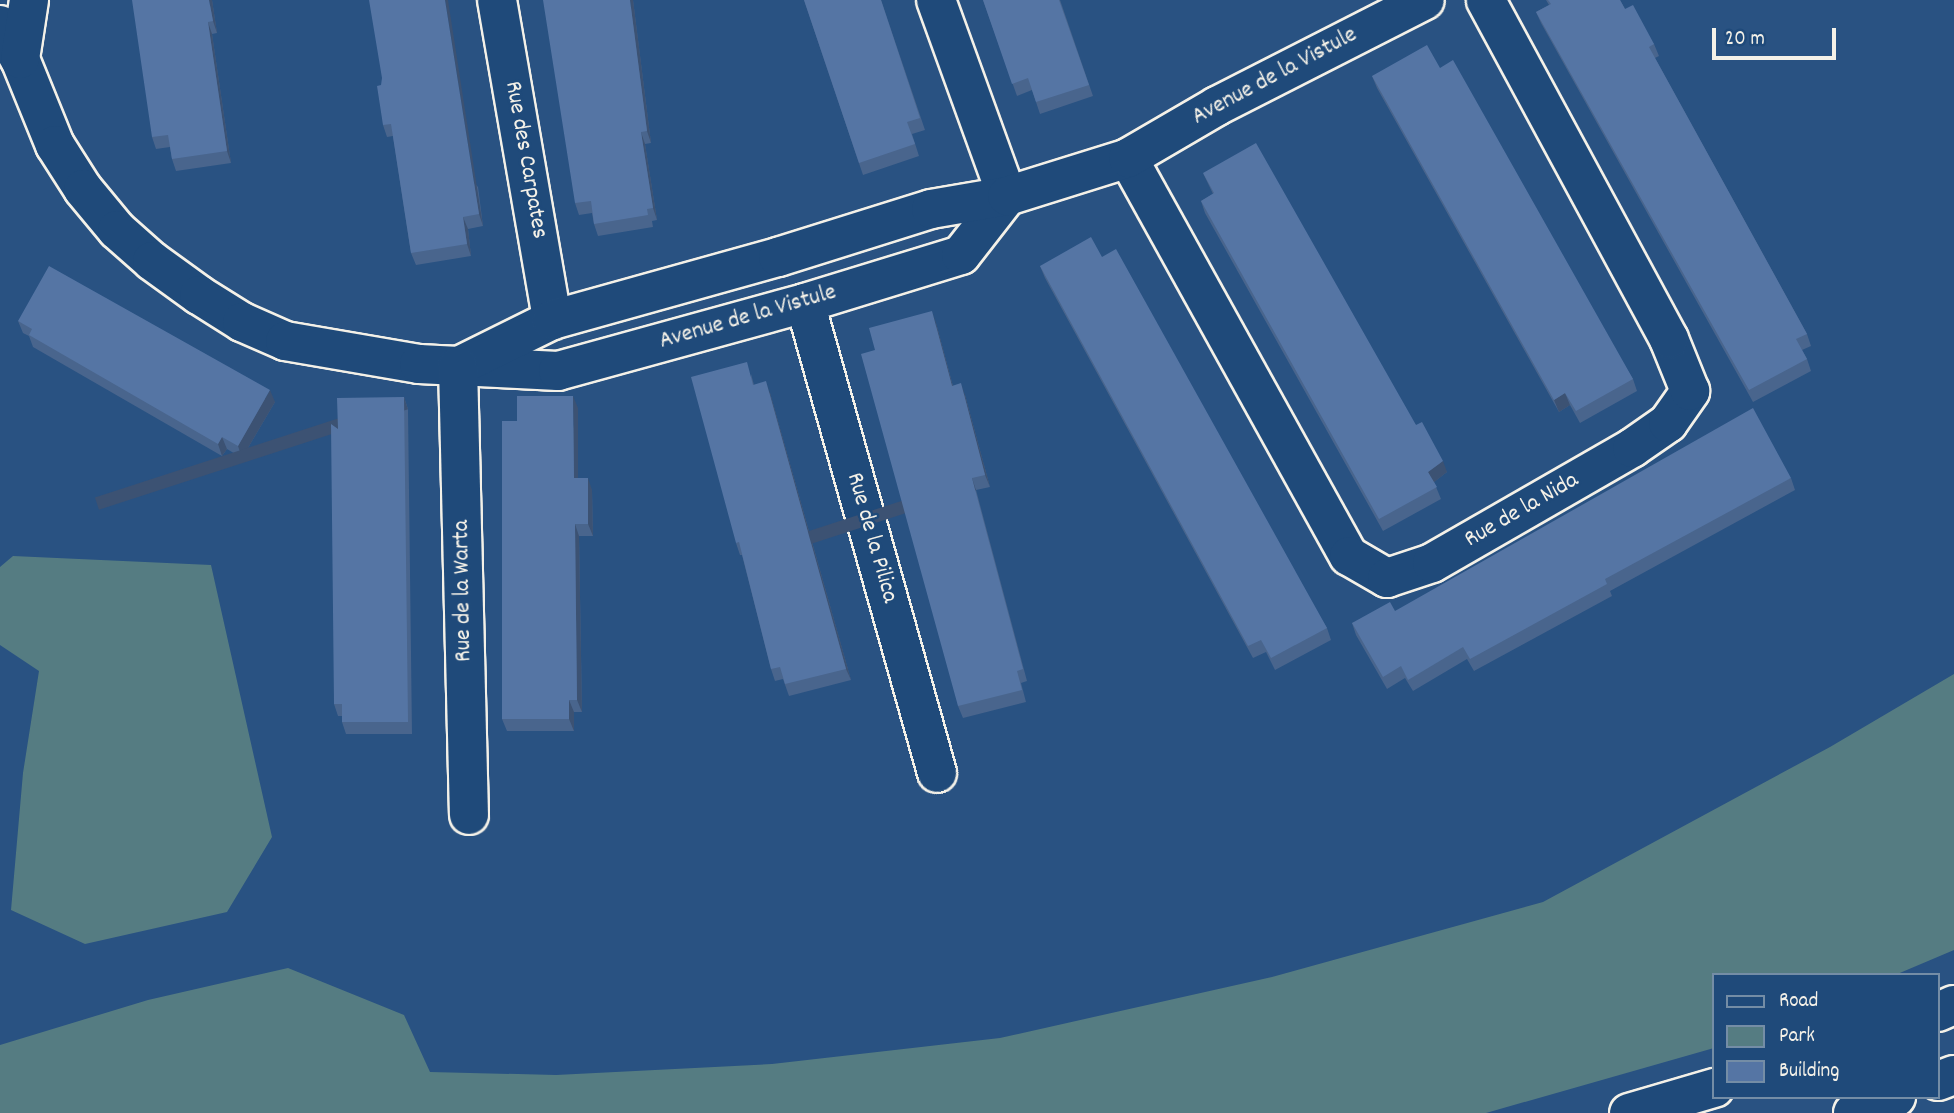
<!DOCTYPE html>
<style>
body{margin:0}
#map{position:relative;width:1954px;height:1113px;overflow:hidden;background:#295282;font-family:Dekko,sans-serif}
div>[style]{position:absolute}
.green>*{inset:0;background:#557c82}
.roads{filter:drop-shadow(2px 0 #f4f1e8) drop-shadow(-2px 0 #f4f1e8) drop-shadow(0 2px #f4f1e8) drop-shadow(0 -2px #f4f1e8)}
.minor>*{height:38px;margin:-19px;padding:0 19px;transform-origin:19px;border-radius:19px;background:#1f4a7a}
.highway>*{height:38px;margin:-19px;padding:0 19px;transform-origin:19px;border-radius:19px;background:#1f4a7a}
.wall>*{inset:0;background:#49658d}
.shaded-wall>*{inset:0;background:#3c5273;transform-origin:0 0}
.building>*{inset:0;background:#5575a4}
span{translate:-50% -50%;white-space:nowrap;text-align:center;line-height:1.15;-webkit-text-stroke:5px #1f4a7a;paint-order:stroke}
.street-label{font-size:24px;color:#f4f1e8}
.legend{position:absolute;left:1712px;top:973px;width:228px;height:126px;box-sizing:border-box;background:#1f4a7a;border:2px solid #748da6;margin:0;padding:9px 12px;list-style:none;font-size:21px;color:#f4f1e8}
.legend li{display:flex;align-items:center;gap:14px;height:35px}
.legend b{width:35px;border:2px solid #748da6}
.scale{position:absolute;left:1712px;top:28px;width:124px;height:32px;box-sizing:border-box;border:4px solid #f4f1e8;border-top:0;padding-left:9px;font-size:21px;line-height:24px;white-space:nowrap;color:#f4f1e8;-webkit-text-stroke:5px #1f4a7a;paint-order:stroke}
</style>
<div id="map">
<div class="green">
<div style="clip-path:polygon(13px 556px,211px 565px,272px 837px,227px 912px,85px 944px,11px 910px,23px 773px,39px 671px,0 645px,0 567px)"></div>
<div style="clip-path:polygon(1954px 674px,1954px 950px,1895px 975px,1714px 975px,1714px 1048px,1486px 1113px,0 1113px,0 1045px,148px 1000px,288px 968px,404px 1015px,430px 1072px,556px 1075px,772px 1064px,1000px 1038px,1272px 977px,1543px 902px,1830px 747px)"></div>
</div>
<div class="roads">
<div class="minor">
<div style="left:497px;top:0;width:325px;rotate:80.2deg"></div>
<div style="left:936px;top:0;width:208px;rotate:70.1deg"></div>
<div style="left:0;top:25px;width:39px;rotate:60deg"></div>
<div style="left:20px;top:59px;width:93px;rotate:67.9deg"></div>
<div style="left:55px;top:145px;width:52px;rotate:57.5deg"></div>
<div style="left:83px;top:189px;width:53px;rotate:50.3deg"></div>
<div style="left:117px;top:230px;width:47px;rotate:41.5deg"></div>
<div style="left:152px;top:261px;width:58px;rotate:35.9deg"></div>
<div style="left:199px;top:295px;width:51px;rotate:32.1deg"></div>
<div style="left:242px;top:322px;width:47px;rotate:23.8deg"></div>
<div style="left:285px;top:341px;width:136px;rotate:9.7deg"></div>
<div style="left:419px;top:364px;width:139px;rotate:2.9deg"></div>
<div style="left:558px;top:371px;width:256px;rotate:-15.4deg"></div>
<div style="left:805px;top:303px;width:163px;rotate:-17.1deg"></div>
<div style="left:961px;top:255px;width:75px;rotate:-52.1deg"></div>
<div style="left:20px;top:59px;width:60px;rotate:-81.3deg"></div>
<div style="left:1128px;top:158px;width:455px;rotate:61deg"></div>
<div style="left:1349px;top:556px;width:44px;rotate:30.1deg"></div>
<div style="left:1387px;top:578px;width:47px;rotate:-18.4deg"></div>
<div style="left:1432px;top:563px;width:231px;rotate:-29.9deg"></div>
<div style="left:1632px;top:448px;width:44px;rotate:-34.8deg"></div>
<div style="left:1668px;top:423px;width:39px;rotate:-55deg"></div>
<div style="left:1690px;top:391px;width:56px;rotate:-112deg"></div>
<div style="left:1669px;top:339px;width:385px;rotate:-118.4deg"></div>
<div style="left:805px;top:303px;width:488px;rotate:74.3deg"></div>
<div style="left:463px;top:364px;width:99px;rotate:-26.3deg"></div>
<div style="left:552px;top:320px;width:235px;rotate:-15.6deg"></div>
<div style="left:778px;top:257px;width:160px;rotate:-17.4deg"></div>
<div style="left:931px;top:209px;width:77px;rotate:-9.7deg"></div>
<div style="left:1007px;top:196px;width:127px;rotate:-17.4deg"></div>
<div style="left:1128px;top:158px;width:103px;rotate:-30.3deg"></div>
<div style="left:1217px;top:106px;width:233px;rotate:-27deg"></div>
<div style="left:458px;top:366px;width:449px;rotate:88.6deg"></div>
</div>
<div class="highway">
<div style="left:1938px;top:1012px;width:17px;rotate:-24deg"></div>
<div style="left:1938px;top:1081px;width:17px;rotate:-21deg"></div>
<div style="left:1629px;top:1113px;width:89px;rotate:-16.4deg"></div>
<div style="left:1853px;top:1113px;width:46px;rotate:-20.4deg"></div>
</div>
</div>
<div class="wall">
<div style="clip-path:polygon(212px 0,217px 33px,212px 34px,231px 163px,176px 171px,172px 159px,170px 147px,156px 149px,152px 137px)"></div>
<div style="clip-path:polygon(633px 0,651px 143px,645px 144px,657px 220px,652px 221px,653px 227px,598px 236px,594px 224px,592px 213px,579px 215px,575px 203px)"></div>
<div style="clip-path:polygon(804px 0,881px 0,925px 130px,912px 134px,919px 156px,863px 175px)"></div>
<div style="clip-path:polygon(983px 0,1060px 0,1093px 96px,1040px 114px,1032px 90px,1017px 96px)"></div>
<div style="clip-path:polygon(1546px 0,1620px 0,1625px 9px,1654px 44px,1659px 56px,1655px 58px,1807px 334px,1811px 346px,1802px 350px,1807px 359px,1811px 371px,1753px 402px,1541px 23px,1536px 12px,1549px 5px)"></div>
<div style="clip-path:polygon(1440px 68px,1633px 379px,1637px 391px,1580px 423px,1570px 405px,1559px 412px,1377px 88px,1372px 76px)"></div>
<div style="clip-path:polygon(381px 85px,478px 187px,483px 226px,468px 229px,471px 256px,416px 265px,411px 253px,393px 136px,387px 137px,383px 125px)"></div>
<div style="clip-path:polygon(1203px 173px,1416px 425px,1447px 472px,1434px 482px,1441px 499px,1383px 531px,1205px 213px,1201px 201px,1213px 194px)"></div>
<div style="clip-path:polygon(1102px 257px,1327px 628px,1331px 640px,1275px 670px,1266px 652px,1253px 658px,1045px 278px,1040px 266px)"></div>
<div style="clip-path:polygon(18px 321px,275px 402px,242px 458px,227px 449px,222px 456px,33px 347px,29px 336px,23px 333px)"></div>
<div style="clip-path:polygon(936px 323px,953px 386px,965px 395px,990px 487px,976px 490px,1027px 681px,1021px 683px,1026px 702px,963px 718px,958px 706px)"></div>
<div style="clip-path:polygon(751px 374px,754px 385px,770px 393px,851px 680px,789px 696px,783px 679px,775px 681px,771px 669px,742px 555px,740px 555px,736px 543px)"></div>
<div style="clip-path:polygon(404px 397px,408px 409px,412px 734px,346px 734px,342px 722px,342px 716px,338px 716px,334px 704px,338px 429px)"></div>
<div style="clip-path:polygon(578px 408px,578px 478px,592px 490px,593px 536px,579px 536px,582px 712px,574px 712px,574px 731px,507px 731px,502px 719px)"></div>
<div style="clip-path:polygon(1791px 478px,1795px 490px,1610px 591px,1612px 596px,1474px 671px,1467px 659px,1413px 691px,1405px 678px,1387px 689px,1356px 635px,1352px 623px,1395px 611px)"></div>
</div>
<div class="shaded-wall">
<div style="clip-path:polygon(209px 0,212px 0,217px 33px,213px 21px)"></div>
<div style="clip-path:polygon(445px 0,448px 0,483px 226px,479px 214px)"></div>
<div style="clip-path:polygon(630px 0,633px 0,651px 143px,647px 131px)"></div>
<div style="clip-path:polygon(208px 22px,212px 34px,231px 163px,227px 151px)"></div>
<div style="clip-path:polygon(641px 132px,645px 144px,657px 220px,653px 208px)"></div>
<div style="clip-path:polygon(463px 217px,468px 229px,471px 256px,467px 244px)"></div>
<div style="clip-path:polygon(932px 311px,936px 323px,956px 398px,952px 386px)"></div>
<div style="clip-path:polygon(766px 381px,770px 393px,851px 680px,846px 669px)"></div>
<div style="clip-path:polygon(961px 383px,965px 395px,990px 487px,985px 475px)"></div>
<div style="clip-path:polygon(270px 390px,275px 402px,242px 458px,238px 446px)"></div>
<div style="clip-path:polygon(1565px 393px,1570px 405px,1559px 412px,1554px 400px)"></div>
<div style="clip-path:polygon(573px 396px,578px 408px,578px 490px,574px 478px)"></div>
<div style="left:404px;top:397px;width:13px;height:325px;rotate:72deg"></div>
<div style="clip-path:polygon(222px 437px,227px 449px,222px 456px,218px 444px)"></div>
<div style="clip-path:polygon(1443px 461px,1447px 472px,1433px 483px,1428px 472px)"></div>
<div style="clip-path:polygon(588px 478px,592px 490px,593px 536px,588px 524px)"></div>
<div style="left:972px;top:478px;width:13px;height:198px;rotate:72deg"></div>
<div style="clip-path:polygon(575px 524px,579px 536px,582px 712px,577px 700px)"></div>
<div style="clip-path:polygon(569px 700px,574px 712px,574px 731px,569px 719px)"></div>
</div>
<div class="building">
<div style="clip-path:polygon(132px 0,209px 0,213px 21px,208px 22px,227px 151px,172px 159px,168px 135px,152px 137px)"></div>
<div style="clip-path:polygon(369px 0,445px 0,479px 214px,463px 217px,467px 244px,411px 253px,391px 124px,383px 125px,377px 86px,381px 85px,382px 78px)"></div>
<div style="clip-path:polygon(543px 0,630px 0,647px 131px,641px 132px,653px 208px,647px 209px,648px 215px,594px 224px,591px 201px,575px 203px)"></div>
<div style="clip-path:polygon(804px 0,881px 0,920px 118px,907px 122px,915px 144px,859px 163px)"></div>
<div style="clip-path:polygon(983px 0,1059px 0,1089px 85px,1036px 102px,1028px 78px,1012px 84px)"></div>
<div style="clip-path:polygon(1548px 0,1620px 0,1625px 9px,1633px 5px,1654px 44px,1649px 47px,1807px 334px,1796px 339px,1807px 359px,1749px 390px,1536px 12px,1551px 4px)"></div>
<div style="clip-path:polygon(1427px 45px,1440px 68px,1453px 60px,1633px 379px,1576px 411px,1565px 393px,1554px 400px,1372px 76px)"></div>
<div style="clip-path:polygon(1256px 143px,1416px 425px,1422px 422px,1443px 461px,1428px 472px,1437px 487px,1379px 519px,1201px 201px,1214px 193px,1203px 173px)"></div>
<div style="clip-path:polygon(1091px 237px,1102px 257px,1116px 249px,1327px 628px,1271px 658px,1261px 640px,1248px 646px,1040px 266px)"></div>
<div style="clip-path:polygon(49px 266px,270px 390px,238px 446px,222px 437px,218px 444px,29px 335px,32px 329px,18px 321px)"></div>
<div style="clip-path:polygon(932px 311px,952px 386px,961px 383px,985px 475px,972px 478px,1023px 669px,1017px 671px,1022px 690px,958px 706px,861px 354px,875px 350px,869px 328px)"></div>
<div style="clip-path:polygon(747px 362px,753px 385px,766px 381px,846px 669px,785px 684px,780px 667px,771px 669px,739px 542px,736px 543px,691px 377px)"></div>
<div style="clip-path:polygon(517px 396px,573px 396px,574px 478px,588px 478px,588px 524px,575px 524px,577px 700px,569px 700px,569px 719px,502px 719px,502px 421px,517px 421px)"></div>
<div style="clip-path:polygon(404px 397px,408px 722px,342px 722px,342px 704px,334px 704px,331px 424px,338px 429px,337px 398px)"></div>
<div style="clip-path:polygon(1753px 408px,1791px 478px,1605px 579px,1607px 584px,1470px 659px,1463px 647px,1408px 680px,1401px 666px,1383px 677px,1352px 623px,1390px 602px,1395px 611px)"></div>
</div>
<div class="street-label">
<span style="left:1275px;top:77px;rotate:-28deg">Avenue de la Vistule</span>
<span style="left:525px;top:160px;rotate:80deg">Rue des Carpates</span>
<span style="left:748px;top:318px;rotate:-16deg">Avenue de la Vistule</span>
<span style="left:1522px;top:511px;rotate:-30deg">Rue de la Nida</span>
<span style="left:871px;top:538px;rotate:74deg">Rue de la Pilica</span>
<span style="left:464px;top:591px;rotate:-91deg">Rue de la Warta</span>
</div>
<ul class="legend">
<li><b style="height:9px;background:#1f4a7a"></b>Road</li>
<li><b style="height:19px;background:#557c82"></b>Park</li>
<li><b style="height:19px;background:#5575a4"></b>Building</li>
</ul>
<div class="scale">20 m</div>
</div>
